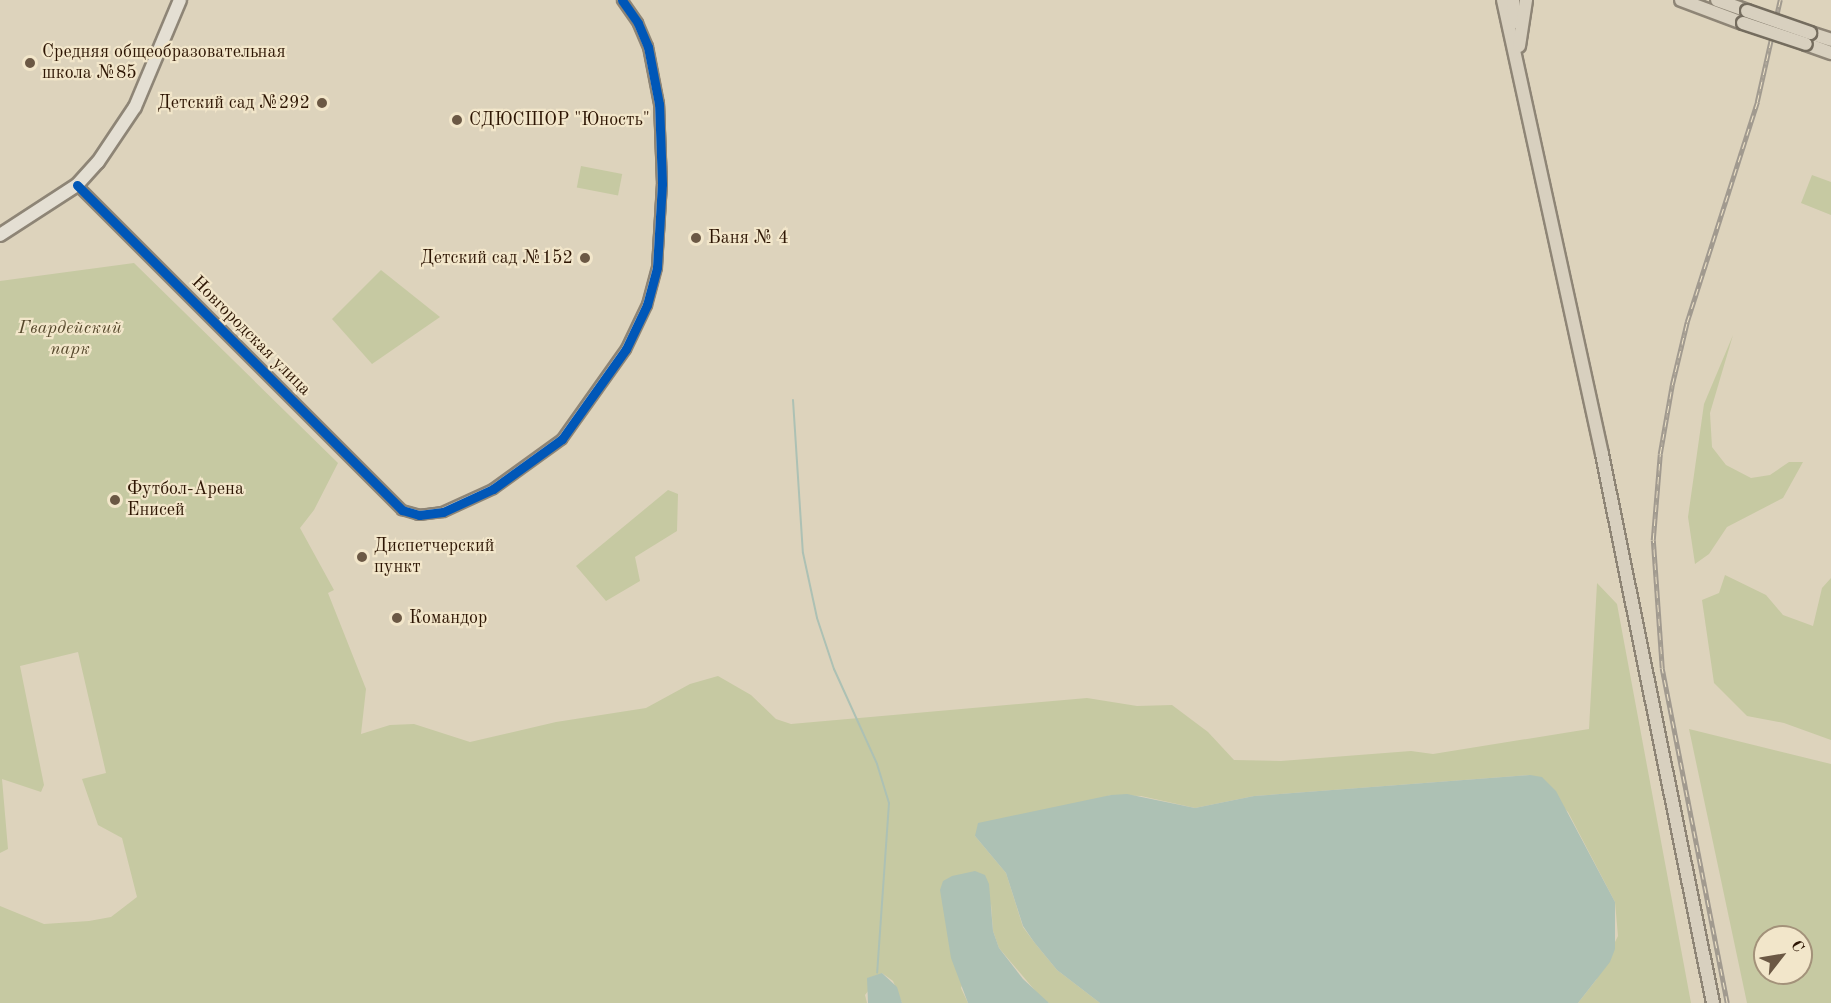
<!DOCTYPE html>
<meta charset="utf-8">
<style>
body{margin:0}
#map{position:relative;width:1831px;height:1003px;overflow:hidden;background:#ddd3bc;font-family:"Old Standard TT",serif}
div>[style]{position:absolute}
.green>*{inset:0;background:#c6c9a2;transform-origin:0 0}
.water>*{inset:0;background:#adc1b4}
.stream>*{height:2px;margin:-1px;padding:0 1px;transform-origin:1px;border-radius:1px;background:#adc1b4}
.roads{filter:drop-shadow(2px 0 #8e8576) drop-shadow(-2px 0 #8e8576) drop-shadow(0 2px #8e8576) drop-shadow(0 -2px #8e8576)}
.street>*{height:8px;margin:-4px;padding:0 4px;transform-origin:4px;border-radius:4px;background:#e4dfd3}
.secondary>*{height:12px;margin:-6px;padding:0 6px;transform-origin:6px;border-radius:6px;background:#e4dfd3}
.primary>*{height:12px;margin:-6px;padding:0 6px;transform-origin:6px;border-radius:6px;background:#d8d0bf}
.rail>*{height:4.5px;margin-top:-2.25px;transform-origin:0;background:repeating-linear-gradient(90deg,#f2e6ca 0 7px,#a19a8f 0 14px);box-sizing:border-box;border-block:2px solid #a19a8f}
.bridges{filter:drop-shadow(2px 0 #746c5e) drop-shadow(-2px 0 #746c5e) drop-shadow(0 2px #746c5e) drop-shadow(0 -2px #746c5e)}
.primary-bridge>*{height:12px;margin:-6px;padding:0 6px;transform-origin:6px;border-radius:6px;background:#d8d0bf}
.cycleway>*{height:9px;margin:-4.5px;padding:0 4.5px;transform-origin:4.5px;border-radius:4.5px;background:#0057b8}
.dots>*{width:16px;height:16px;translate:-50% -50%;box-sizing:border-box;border:3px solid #f2e6ca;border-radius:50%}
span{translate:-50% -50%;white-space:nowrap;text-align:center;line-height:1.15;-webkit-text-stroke:4.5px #f2e6ca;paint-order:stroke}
.poi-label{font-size:18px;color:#2d1503}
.left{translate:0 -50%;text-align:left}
.right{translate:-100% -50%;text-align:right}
.park-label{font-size:18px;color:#56482c;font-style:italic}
.street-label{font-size:18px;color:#2d1503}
.north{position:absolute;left:1753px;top:925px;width:60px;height:60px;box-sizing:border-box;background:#f2e6ca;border:2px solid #a3927a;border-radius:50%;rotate:59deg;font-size:16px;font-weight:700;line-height:24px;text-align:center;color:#2d1503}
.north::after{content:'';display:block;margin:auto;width:21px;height:27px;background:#6b5844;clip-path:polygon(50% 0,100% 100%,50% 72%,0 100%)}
</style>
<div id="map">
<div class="green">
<div style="left:581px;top:166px;width:42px;height:22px;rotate:11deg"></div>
<div style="clip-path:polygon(1812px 175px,1831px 182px,1831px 215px,1801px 203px)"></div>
<div style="clip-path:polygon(134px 263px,338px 463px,314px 510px,300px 528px,334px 590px,328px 593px,366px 689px,361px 734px,390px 725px,414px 724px,470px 742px,556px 722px,646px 708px,690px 684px,718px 676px,751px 695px,776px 719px,791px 724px,1087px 698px,1137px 706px,1172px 705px,1208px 732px,1234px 760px,1281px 761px,1411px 751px,1433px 754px,1589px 729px,1597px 583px,1617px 604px,1691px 1003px,1578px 1003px,1596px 980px,1618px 936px,1615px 902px,1568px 812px,1530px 775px,1254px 796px,1195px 808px,1141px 796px,1111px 795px,975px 836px,1006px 873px,1023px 927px,1034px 942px,1057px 970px,1100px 1003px,1049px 1003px,1043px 1000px,999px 948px,993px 931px,991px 904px,961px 988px,968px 1003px,902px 1003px,893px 981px,882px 973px,865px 995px,867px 1003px,0 1003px,0 906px,44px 924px,89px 921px,111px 917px,137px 897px,122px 838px,98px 825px,82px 779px,106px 773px,78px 652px,20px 666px,44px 785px,41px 792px,2px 779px,8px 849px,0 853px,0 281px)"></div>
<div style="clip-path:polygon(381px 270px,440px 317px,372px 364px,332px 319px)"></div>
<div style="clip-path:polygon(1733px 335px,1710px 413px,1712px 447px,1726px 465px,1751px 478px,1770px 475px,1789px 462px,1803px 462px,1783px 498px,1727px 527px,1709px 554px,1695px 564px,1688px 517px,1704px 404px)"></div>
<div style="clip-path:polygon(668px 490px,678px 494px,677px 531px,635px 557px,640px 581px,606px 601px,576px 566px)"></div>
<div style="clip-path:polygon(1725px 575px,1766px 595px,1783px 615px,1813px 626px,1822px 588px,1831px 578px,1831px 740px,1784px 723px,1747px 716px,1714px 683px,1702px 600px,1719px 593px)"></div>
<div style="clip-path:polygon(evenodd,1689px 729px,1831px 764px,1831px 1003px,1747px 1003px,1689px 729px,1765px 937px,1801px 937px,1801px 973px,1765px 973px,1765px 937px)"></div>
</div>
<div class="water">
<div style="clip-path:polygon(1530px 775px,1542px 777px,1556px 791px,1615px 902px,1615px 949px,1610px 962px,1578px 1003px,1100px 1003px,1057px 970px,1034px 942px,1023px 926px,1006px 873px,975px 836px,978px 823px,1111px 795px,1127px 794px,1195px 808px,1254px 796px)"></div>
<div style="clip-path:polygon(975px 871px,985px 875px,989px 884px,993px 931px,999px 948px,1023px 979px,1049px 1003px,968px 1003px,951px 958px,940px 890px,943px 881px,952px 876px)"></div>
<div style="clip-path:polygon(882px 973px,897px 987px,902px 1003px,868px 1003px,867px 978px)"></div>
</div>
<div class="stream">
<div style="left:793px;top:400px;width:153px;rotate:86.3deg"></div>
<div style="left:803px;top:553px;width:66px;rotate:77.8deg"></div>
<div style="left:817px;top:618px;width:54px;rotate:71.6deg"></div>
<div style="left:834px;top:669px;width:104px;rotate:65.6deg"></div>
<div style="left:877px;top:764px;width:41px;rotate:72.9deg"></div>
<div style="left:889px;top:803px;width:170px;rotate:94deg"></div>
</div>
<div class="roads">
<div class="street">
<div style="left:77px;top:185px;width:460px;rotate:45deg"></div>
<div style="left:402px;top:510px;width:18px;rotate:16deg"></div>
<div style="left:419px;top:515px;width:24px;rotate:-7deg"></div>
<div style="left:443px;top:512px;width:55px;rotate:-24.7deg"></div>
<div style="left:493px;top:489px;width:85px;rotate:-35.9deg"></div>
<div style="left:562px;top:439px;width:110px;rotate:-54.6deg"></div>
<div style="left:626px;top:349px;width:49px;rotate:-64.5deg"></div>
<div style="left:647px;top:305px;width:39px;rotate:-75deg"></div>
<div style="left:657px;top:267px;width:83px;rotate:-86.6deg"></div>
<div style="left:662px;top:184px;width:80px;rotate:-92.1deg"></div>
<div style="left:659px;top:104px;width:58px;rotate:-100.9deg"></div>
<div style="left:648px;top:47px;width:26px;rotate:-113deg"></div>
<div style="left:638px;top:23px;width:28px;rotate:-125deg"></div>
</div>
<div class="secondary">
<div style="left:0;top:235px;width:92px;rotate:-33deg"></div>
<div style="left:77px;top:185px;width:31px;rotate:-48deg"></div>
<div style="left:98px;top:162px;width:66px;rotate:-56.1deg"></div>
<div style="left:135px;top:107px;width:116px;rotate:-67.2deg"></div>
</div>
<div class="primary">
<div style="left:1503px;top:0;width:465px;rotate:77.7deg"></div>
<div style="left:1602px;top:454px;width:560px;rotate:78.57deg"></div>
<div style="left:1513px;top:0;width:22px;rotate:85deg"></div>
<div style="left:1681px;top:0;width:66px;rotate:20.4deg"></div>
<div style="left:1717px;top:0;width:32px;rotate:20deg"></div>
<div style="left:1810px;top:33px;width:22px;rotate:18deg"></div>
<div style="left:1806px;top:44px;width:27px;rotate:20deg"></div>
<div style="left:1519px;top:46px;width:47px;rotate:-81.3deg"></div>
</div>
</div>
<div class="rail">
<div style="left:1727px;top:1003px;width:341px;rotate:-101deg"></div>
<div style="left:1662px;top:668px;width:128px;rotate:-94deg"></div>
<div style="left:1653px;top:540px;width:86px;rotate:-85.3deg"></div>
<div style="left:1660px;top:454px;width:70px;rotate:-80.1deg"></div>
<div style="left:1672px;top:385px;width:65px;rotate:-76.6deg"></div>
<div style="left:1687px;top:322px;width:231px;rotate:-72.3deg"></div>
<div style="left:1757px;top:102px;width:105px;rotate:-77.3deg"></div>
</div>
<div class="bridges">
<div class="primary-bridge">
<div style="left:1747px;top:11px;width:67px;rotate:19.2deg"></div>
<div style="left:1743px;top:23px;width:66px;rotate:18.4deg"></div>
</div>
</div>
<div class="cycleway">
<div style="left:77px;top:185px;width:460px;rotate:45deg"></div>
<div style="left:402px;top:510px;width:18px;rotate:16deg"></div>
<div style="left:419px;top:515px;width:24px;rotate:-7deg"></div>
<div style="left:443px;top:512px;width:55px;rotate:-24.7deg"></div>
<div style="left:493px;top:489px;width:85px;rotate:-35.9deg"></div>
<div style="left:562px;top:439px;width:110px;rotate:-54.6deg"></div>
<div style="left:626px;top:349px;width:49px;rotate:-64.5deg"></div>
<div style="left:647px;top:305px;width:39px;rotate:-75deg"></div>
<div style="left:657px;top:267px;width:83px;rotate:-86.6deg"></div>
<div style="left:662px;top:184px;width:80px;rotate:-92.1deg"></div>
<div style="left:659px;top:104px;width:58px;rotate:-100.9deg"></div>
<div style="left:648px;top:47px;width:26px;rotate:-113deg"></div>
<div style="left:638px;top:23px;width:28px;rotate:-125deg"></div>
</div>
<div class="dots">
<div style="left:30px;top:63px;background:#6b5844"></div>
<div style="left:322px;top:103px;background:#6b5844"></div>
<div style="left:457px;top:120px;background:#6b5844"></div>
<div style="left:696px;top:238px;background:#6b5844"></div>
<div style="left:585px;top:258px;background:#6b5844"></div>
<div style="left:115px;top:500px;background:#6b5844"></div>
<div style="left:362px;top:557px;background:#6b5844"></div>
<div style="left:397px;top:618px;background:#6b5844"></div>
</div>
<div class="poi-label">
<span class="left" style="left:42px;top:63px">Средняя общеобразовательная<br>школа №85</span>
<span class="right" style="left:310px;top:103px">Детский сад №292</span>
<span class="left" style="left:469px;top:120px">СДЮСШОР "Юность"</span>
<span class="left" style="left:708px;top:238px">Баня № 4</span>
<span class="right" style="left:573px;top:258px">Детский сад №152</span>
<span class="left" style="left:127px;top:500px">Футбол-Арена<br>Енисей</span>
<span class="left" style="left:374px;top:557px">Диспетчерский<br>пункт</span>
<span class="left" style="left:409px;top:618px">Командор</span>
</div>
<div class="park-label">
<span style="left:70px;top:339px">Гвардейский<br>парк</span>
</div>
<div class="street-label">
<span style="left:251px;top:336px;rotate:45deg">Новгородская улица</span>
</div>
<div class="north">С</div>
</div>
